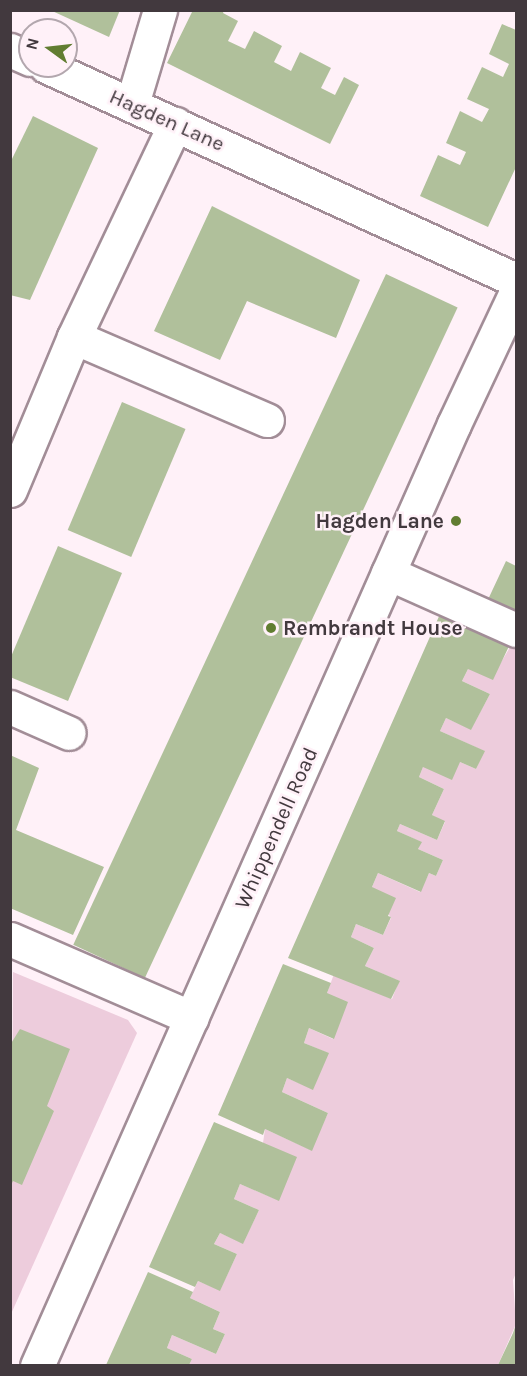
<!DOCTYPE html>
<style>
body{margin:0}
#map{position:relative;width:527px;height:1376px;overflow:hidden;background:#fff1f8;font-family:Karla,sans-serif}
div>[style]{position:absolute}
.green>*{inset:0;background:#edccdc}
.building>*{inset:0;background:#b0c09b;transform-origin:0 0}
.roads{filter:drop-shadow(2px 0 #a28d97) drop-shadow(-2px 0 #a28d97) drop-shadow(0 2px #a28d97) drop-shadow(0 -2px #a28d97)}
.minor>*{height:33px;margin:-16.5px;padding:0 16.5px;transform-origin:16.5px;border-radius:16.5px;background:#fff}
.dots>*{width:16px;height:16px;translate:-50% -50%;box-sizing:border-box;border:3px solid #fff1f8;border-radius:50%}
span{translate:-50% -50%;white-space:nowrap;text-align:center;line-height:1.15;-webkit-text-stroke:5px #fff1f8;paint-order:stroke}
.street-label{font-size:21px;color:#42393e}
.poi-label{font-size:21px;color:#42393e;font-weight:700}
.right{translate:-100% -50%;text-align:right}
.left{translate:0 -50%;text-align:left}
.frame{position:absolute;inset:0;border:12px solid #42393e;pointer-events:none}
.north{position:absolute;left:18px;top:18px;width:60px;height:60px;box-sizing:border-box;background:#fff1f8;border:2px solid #b3a7ae;border-radius:50%;rotate:285deg;font-size:16px;font-weight:700;line-height:24px;text-align:center;color:#42393e}
.north::after{content:'';display:block;margin:auto;width:21px;height:27px;background:#617d31;clip-path:polygon(50% 0,100% 100%,50% 72%,0 100%)}
</style>
<div id="map">
<div class="green">
<div style="clip-path:polygon(516px 637px,516px 1273px,513px 1280px,516px 1324px,498px 1365px,189px 1365px,192px 1359px,167px 1348px,172px 1335px,216px 1354px,225px 1334px,213px 1329px,220px 1312px,190px 1298px,198px 1281px,220px 1290px,237px 1254px,214px 1244px,220px 1233px,243px 1243px,259px 1210px,234px 1199px,240px 1184px,278px 1200px,263px 1143px,265px 1129px,311px 1150px,328px 1113px,282px 1092px,287px 1078px,313px 1089px,328px 1053px,304px 1043px,309px 1028px,333px 1039px,327px 993px,334px 974px,392px 999px,399px 981px,365px 966px,374px 948px,351px 937px,356px 924px,383px 935px,391px 918px,372px 887px,378px 873px,420px 892px,429px 873px,436px 876px,443px 860px,418px 849px,421px 842px,397px 831px,400px 824px,437px 840px,445px 822px,432px 815px,444px 789px,419px 777px,423px 767px,460px 762px,476px 769px,484px 751px,440px 731px,446px 718px,471px 729px,490px 694px,462px 681px,468px 669px,500px 664px)"></div>
<div style="clip-path:polygon(13px 972px,128px 1020px,137px 1033px,11px 1314px)"></div>
</div>
<div class="building">
<div style="clip-path:polygon(50px 10px,120px 10px,109px 37px)"></div>
<div style="clip-path:polygon(193px 10px,224px 10px,223px 13px,238px 21px,228px 41px,245px 49px,254px 31px,282px 46px,274px 62px,291px 71px,300px 52px,331px 68px,321px 88px,335px 95px,344px 77px,359px 85px,330px 144px,167px 63px)"></div>
<div style="clip-path:polygon(502px 24px,516px 30px,516px 167px,488px 227px,420px 196px,438px 155px,460px 165px,466px 152px,446px 143px,460px 111px,482px 122px,489px 109px,467px 99px,482px 67px,503px 77px,509px 64px,489px 54px)"></div>
<div style="clip-path:polygon(33px 116px,98px 148px,30px 300px,10px 295px,10px 163px)"></div>
<div style="clip-path:polygon(212px 206px,360px 280px,336px 338px,247px 301px,220px 360px,154px 331px)"></div>
<div style="left:386px;top:274px;width:79px;height:740px;rotate:25deg"></div>
<div style="left:122px;top:402px;width:69px;height:139px;rotate:23deg"></div>
<div style="clip-path:polygon(58px 546px,122px 573px,68px 701px,10px 677px,10px 659px)"></div>
<div style="clip-path:polygon(506px 561px,516px 566px,516px 614px,485px 606px)"></div>
<div style="clip-path:polygon(444px 605px,510px 644px,493px 680px,468px 669px,462px 681px,490px 694px,471px 730px,446px 718px,440px 731px,485px 751px,476px 769px,460px 762px,452px 780px,423px 767px,419px 777px,444px 789px,432px 815px,445px 821px,437px 840px,400px 824px,397px 831px,422px 842px,418px 849px,443px 860px,436px 876px,429px 873px,421px 892px,378px 873px,372px 887px,396px 898px,388px 916px,391px 917px,383px 935px,356px 924px,351px 937px,374px 948px,365px 966px,400px 981px,391px 999px,288px 958px)"></div>
<div style="clip-path:polygon(10px 755px,39px 768px,16px 830px,104px 867px,73px 935px,10px 908px)"></div>
<div style="clip-path:polygon(283px 964px,331px 983px,327px 993px,348px 1002px,334px 1039px,309px 1028px,304px 1043px,329px 1053px,313px 1090px,287px 1078px,282px 1092px,328px 1113px,312px 1151px,265px 1129px,263px 1135px,218px 1115px)"></div>
<div style="clip-path:polygon(20px 1029px,70px 1049px,47px 1106px,54px 1111px,22px 1185px,13px 1181px,10px 1187px,10px 1045px)"></div>
<div style="clip-path:polygon(214px 1122px,297px 1157px,279px 1201px,240px 1184px,234px 1199px,259px 1210px,243px 1244px,220px 1233px,214px 1244px,237px 1254px,220px 1291px,198px 1281px,195px 1287px,149px 1267px)"></div>
<div style="clip-path:polygon(148px 1272px,193px 1292px,190px 1298px,220px 1312px,213px 1329px,225px 1334px,216px 1354px,172px 1335px,167px 1348px,192px 1359px,189px 1365px,106px 1365px)"></div>
<div style="clip-path:polygon(516px 1324px,516px 1365px,498px 1365px,513px 1333px)"></div>
</div>
<div class="roads">
<div class="minor">
<div style="left:10px;top:50px;width:22px;rotate:24deg"></div>
<div style="left:46px;top:66px;width:516px;rotate:24.48deg"></div>
<div style="left:132px;top:104px;width:98px;rotate:-73.4deg"></div>
<div style="left:74px;top:337px;width:210px;rotate:23.3deg"></div>
<div style="left:10px;top:490px;width:166px;rotate:-67.3deg"></div>
<div style="left:74px;top:337px;width:236px;rotate:-64.6deg"></div>
<div style="left:388px;top:573px;width:140px;rotate:24deg"></div>
<div style="left:10px;top:707px;width:64px;rotate:23.8deg"></div>
<div style="left:10px;top:939px;width:198px;rotate:23.5deg"></div>
<div style="left:37px;top:1366px;width:1030px;rotate:-66.12deg"></div>
<div style="left:454px;top:424px;width:146px;rotate:-64.8deg"></div>
</div>
</div>
<div class="dots">
<div style="left:456px;top:521px;background:#617d31"></div>
<div style="left:271px;top:628px;background:#617d31"></div>
</div>
<div class="street-label">
<span style="left:167px;top:120px;rotate:24deg">Hagden Lane</span>
<span style="left:276px;top:828px;rotate:-66deg">Whippendell Road</span>
</div>
<div class="poi-label">
<span class="right" style="left:444px;top:521px">Hagden Lane</span>
<span class="left" style="left:283px;top:628px">Rembrandt House</span>
</div>
<div class="frame"></div>
<div class="north">N</div>
</div>
